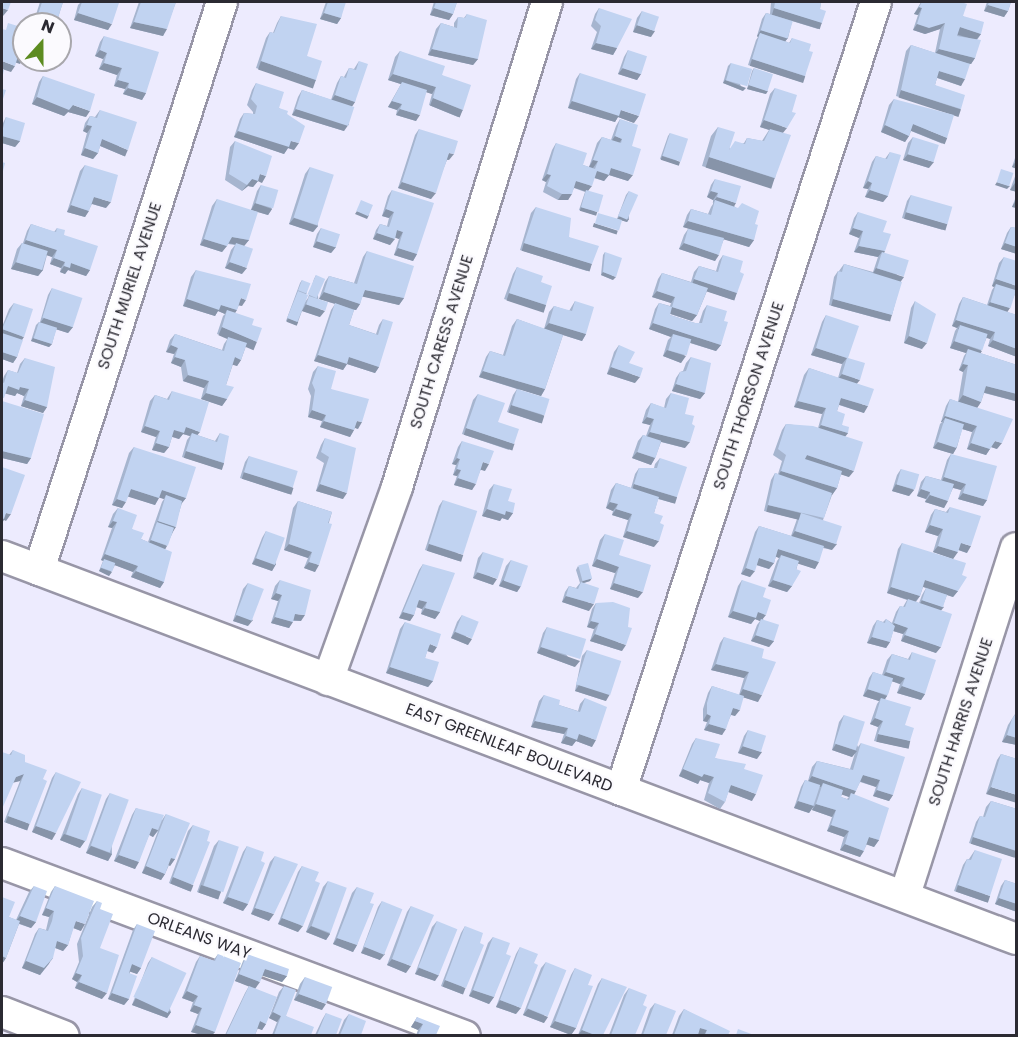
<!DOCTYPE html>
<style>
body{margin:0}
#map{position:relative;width:1018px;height:1037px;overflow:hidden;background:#edebfe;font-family:Poppins,sans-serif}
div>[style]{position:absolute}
.roads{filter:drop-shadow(2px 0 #9896a7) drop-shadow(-2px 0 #9896a7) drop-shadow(0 2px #9896a7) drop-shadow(0 -2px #9896a7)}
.minor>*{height:30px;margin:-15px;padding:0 15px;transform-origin:15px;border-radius:15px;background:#fff}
.wall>*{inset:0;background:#a6b5cf}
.shaded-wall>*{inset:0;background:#8794a9;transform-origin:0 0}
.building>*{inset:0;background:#c1d3f1;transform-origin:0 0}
span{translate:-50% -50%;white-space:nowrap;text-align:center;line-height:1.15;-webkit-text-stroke:4.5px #fbfafe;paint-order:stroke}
.street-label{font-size:16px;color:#2b2a32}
.frame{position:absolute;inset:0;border:3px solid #2b2a32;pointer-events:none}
.north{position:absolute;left:12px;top:12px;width:60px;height:60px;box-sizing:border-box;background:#fbfafe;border:2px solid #a8a7ac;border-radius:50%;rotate:21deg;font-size:16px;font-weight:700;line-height:24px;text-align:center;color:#2b2a32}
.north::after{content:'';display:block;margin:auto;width:21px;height:27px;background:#5d8c21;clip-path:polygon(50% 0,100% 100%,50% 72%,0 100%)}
</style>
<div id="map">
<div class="roads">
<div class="minor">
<div style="left:2px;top:556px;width:1084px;rotate:20.69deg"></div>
<div style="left:39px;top:570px;width:597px;rotate:-72.14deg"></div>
<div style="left:328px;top:680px;width:205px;rotate:-70.3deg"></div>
<div style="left:397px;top:487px;width:508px;rotate:-72.81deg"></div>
<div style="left:621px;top:790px;width:828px;rotate:-72.07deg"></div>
<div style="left:2px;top:863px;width:494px;rotate:20.5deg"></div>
<div style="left:905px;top:895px;width:364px;rotate:-72.3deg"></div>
<div style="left:2px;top:1012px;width:66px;rotate:21.2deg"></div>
</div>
</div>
<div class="wall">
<div style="clip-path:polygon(40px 2px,63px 2px,56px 24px,33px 24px)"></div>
<div style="clip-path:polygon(81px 2px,115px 2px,108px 30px,74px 20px,78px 5px)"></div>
<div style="clip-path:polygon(139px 2px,176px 2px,163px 36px,130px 28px)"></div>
<div style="clip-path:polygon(326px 2px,343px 2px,341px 18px,337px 24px,320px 19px)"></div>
<div style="clip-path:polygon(434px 2px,457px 2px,453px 14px,449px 20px,430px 15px)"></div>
<div style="clip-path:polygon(771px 2px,821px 2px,820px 9px,822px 23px,818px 29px,792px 21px,788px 38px,785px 41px,789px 43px,792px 38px,809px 51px,805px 76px,801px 82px,748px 65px,756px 40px,758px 37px,757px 36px,762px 19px,766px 13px,770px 14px)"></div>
<div style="clip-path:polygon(921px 2px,961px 2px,963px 16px,981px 34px,977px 40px,975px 58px,971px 64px,969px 64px,961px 86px,937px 78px,935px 85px,961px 109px,956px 115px,896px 96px,906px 51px,911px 45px,935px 53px,940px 29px,925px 34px,913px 30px,918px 15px,914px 14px)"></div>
<div style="clip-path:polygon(987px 2px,1011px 2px,1008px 11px,1004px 17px,984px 11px)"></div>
<div style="clip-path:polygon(599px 8px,617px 48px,613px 55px,591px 49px,597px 32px,591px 26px,595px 14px)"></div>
<div style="clip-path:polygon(642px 11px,651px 37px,633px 32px,637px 18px)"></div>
<div style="clip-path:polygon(467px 14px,478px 59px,473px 65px,428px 55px,436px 29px,441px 23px,454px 27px,454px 23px,458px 17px,464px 18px)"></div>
<div style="clip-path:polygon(281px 16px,307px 56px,316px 80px,311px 87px,256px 68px,266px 38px,270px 32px,273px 33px,277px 23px)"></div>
<div style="clip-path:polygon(104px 36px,146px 93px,142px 100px,123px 94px,125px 89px,114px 86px,117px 75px,99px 69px,103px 59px,95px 56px,100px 42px)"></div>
<div style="clip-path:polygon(628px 50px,641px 74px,637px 80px,618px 74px,624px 57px)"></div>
<div style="clip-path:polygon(400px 51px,442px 75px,463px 110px,458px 117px,429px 105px,432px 94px,426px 92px,416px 121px,396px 115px,397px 110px,388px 107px,401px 84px,388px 80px,395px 57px)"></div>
<div style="clip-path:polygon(359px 61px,355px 102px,352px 106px,344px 131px,292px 115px,298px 97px,302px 90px,331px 100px,337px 83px,341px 76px,344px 77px,349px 68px,354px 69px)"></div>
<div style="clip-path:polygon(731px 63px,743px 91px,723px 83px,728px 66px)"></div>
<div style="clip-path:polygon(754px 68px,766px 94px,747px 89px,752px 71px)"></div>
<div style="clip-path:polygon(580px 73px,634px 123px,618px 117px,615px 122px,568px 108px,576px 79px)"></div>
<div style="clip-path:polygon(43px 76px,86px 117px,68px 112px,64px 116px,32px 104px,39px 82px)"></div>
<div style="clip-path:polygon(256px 83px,279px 108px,287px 114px,294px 150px,288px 148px,284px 154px,234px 137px,240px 119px,244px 113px,253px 114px,253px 112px,247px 105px,252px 90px)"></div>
<div style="clip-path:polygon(775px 88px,783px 133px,775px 178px,768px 187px,702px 166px,711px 136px,718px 127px,730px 149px,744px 143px,747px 138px,762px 141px,769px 130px,760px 127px,770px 94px)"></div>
<div style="clip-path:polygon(894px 99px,943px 144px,911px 131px,909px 136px,905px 142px,881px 132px,889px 105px)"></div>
<div style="clip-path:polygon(100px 110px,124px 156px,100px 146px,98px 153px,93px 159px,81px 155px,87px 133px,83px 131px,85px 123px,90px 116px,95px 117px)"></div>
<div style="clip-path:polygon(6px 117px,20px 141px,15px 147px,2px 143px,2px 125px)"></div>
<div style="clip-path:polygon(620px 119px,632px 146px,628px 181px,609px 175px,604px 181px,594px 178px,588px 191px,595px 215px,579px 210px,585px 192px,574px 188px,568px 200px,558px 200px,543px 192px,546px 182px,542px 180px,552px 150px,556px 143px,583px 165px,589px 167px,597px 143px,602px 137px,611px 140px,616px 126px)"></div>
<div style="clip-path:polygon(419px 129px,449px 160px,447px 160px,431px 199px,398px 188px,415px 135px)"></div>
<div style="clip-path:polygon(670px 133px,678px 165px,660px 159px,668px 136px)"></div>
<div style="clip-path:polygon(913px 137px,929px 168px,903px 160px,908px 143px)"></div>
<div style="clip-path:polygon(235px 141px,262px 183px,258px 181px,253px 187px,248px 186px,242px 191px,225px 180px,230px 147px)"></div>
<div style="clip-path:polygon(890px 152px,888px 196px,883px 202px,865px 197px,868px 189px,863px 188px,872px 162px,876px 156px,885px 159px)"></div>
<div style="clip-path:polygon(1017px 152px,1017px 169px,1012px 167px)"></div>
<div style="clip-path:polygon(85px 165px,106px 208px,92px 204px,85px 217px,67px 212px,80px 171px)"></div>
<div style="clip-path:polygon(310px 167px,318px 226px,313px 232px,289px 224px,305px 174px)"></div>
<div style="clip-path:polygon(1017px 171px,1017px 192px,1010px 190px)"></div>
<div style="clip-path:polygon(715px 179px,734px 206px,755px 224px,754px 240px,749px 247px,724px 239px,715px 261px,679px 249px,684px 235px,688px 229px,703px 233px,683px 227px,687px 215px,691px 209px,708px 214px,711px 207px,713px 204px,713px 200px,707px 197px,711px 185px)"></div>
<div style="clip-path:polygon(261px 185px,272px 209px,268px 215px,251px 210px,257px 191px)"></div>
<div style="clip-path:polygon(392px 190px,417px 254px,413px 261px,394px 255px,399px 239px,395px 237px,390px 245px,373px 239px,376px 230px,380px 224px,387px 226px,389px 218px,382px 216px,388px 196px)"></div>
<div style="clip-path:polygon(629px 191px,629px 219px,627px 222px,617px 219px,626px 195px)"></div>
<div style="clip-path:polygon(1017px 194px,1017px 208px,1012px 207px)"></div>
<div style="clip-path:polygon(911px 195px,943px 230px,902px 218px,907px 201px)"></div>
<div style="clip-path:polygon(217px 199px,249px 240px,244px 246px,242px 274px,225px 268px,231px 250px,235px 245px,228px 244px,222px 252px,200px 245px,212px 206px)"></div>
<div style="clip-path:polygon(536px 207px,569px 237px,592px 264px,587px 271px,520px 250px,531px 213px)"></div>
<div style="clip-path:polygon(858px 212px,883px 232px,884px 252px,901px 281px,892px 315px,887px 321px,829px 305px,834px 277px,838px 271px,839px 271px,844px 264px,873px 272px,878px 257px,854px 252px,859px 238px,849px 234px,854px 218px)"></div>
<div style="clip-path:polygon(31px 224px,54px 232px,57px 228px,64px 235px,90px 270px,86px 276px,68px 270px,65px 274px,60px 272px,61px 268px,50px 264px,52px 257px,47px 255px,43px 270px,38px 276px,11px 269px,17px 249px,22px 243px,23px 243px,27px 231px)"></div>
<div style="clip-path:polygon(1011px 227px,1016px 228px,1017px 227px,1017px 254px,1001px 249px,1007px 233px)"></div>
<div style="clip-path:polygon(321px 228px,336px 247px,331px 253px,313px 247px,317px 234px)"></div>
<div style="clip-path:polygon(367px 251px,404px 298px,399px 305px,362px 296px,360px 304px,356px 310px,354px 310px,349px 325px,376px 334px,379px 325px,383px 319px,379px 367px,375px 373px,347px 364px,343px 370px,314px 361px,331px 310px,335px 304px,319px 299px,325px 282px,329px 276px,354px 283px,363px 257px)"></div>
<div style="clip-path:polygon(605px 252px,613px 280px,601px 275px,603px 255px)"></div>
<div style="clip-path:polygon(723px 255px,740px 272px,737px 293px,733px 300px,707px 291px,697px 315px,692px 321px,670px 314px,670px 315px,695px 323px,699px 323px,703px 311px,707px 305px,724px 321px,721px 345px,716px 351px,690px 343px,681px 363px,663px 356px,668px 340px,671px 337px,649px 329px,655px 309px,659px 303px,670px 306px,671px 303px,652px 297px,658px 279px,662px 273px,691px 282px,694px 272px,699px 266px,716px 271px,719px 261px)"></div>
<div style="clip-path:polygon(1004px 257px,1015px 294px,1007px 312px,1017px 315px,1017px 357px,988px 346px,990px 339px,987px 337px,980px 353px,1017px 365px,1017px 399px,1015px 401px,984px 393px,981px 402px,977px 408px,997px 449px,991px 447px,986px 455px,967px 449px,972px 432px,962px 429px,957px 447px,953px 454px,933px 448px,940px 424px,942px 422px,941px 422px,946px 406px,950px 399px,958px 402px,963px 372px,959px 370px,964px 356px,966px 353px,950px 348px,955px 331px,957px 328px,952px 326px,959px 304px,963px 297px,987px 305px,992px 290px,994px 287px,992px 286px,999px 263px)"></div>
<div style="clip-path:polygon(517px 267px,541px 282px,546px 305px,541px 311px,504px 299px,513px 274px)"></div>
<div style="clip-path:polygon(196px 270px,242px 306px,239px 305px,235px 313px,252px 325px,253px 349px,246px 346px,241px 360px,237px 366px,233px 364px,226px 385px,227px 399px,222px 406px,201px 399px,204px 388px,183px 381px,181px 367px,171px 363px,174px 354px,166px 352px,170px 340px,175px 334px,222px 350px,224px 344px,228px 338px,217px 334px,223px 316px,225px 314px,218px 311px,215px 316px,183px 306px,191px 277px)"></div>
<div style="clip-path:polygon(316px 275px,320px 317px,302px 311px,298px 322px,296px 325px,286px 321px,300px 283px,302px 280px,307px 293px,306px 294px,305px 302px,308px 298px,314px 279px)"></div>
<div style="clip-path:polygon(52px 288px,73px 327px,68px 333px,56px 329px,52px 344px,49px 347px,31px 341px,36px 325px,39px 322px,40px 322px,48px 295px)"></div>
<div style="clip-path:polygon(575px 301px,586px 334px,582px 341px,563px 335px,545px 389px,541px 396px,519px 389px,544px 416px,540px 423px,507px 412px,513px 395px,517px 389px,479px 377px,486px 357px,490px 351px,503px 355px,512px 326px,517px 319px,544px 329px,549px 312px,554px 306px,569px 311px)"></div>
<div style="clip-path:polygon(915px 301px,922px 349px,904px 343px,911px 308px)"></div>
<div style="clip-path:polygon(14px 303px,22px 339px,17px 357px,13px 363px,2px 359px,2px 327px,9px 309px)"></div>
<div style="clip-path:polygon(826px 315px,848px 358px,857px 384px,864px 413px,839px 405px,837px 411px,842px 425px,848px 433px,845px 437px,849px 477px,841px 474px,837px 488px,832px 495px,823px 520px,832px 550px,823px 548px,815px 569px,798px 563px,792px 586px,787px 592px,768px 586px,777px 561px,779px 558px,776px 556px,774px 563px,769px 569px,756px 565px,750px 577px,741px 574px,755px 532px,759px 526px,791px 536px,797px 519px,764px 511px,771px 480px,775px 473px,778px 474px,782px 461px,773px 455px,782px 430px,786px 424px,818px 428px,822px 414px,794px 407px,804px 375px,809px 368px,838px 378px,842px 364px,811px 355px,822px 322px)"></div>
<div style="clip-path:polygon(619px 345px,635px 383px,607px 374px,614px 352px)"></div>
<div style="clip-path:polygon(691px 357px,705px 393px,700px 399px,672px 391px,676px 378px,680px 372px,683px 371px,686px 363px)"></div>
<div style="clip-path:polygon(25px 358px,47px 407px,43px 413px,21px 406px,24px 396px,17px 393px,15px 396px,5px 393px,2px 401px,31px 458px,27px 464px,2px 458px,2px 382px,4px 376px,8px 370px,17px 373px,20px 364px)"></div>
<div style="clip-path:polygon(318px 366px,331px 389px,358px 429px,355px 428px,350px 437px,320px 427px,322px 421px,308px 417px,311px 396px,308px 389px,313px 372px)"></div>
<div style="clip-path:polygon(172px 391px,197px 435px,215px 441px,220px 433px,224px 463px,220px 469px,182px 457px,187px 440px,190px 436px,183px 434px,179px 439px,172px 437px,169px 447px,164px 453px,152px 450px,156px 437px,141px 432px,150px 401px,155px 395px,167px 399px)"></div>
<div style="clip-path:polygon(671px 393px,685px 414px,685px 448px,661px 442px,655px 458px,651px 465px,632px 458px,638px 441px,643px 435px,646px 436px,650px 425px,642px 423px,646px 410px,651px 403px,664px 408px,666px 399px)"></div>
<div style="clip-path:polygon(478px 394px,498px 422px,509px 450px,462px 434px,473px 400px)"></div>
<div style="clip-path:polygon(325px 438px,343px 499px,316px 491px,324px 463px,316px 458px,321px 445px)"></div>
<div style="clip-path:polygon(462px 441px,485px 471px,481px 469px,472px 490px,454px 485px,457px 476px,453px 475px,456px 465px,452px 464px,458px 447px)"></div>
<div style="clip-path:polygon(134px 447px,186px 498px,182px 503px,173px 532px,165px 549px,164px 582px,160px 588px,131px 577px,133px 572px,115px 565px,109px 576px,99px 571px,103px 561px,101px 560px,112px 528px,108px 527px,113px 514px,118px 508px,132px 529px,141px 539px,148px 542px,162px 502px,164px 499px,159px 497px,155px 505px,128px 496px,122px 508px,112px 505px,129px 453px)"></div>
<div style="clip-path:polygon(951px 454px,987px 500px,983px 506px,958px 499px,961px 490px,953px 488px,944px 508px,925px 502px,926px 499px,917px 496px,921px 482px,926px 476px,941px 480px,947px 460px)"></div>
<div style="clip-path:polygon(249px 456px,293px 488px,289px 494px,240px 478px,245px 462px)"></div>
<div style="clip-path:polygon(660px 458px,677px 497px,673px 503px,658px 499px,654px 513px,654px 547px,623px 537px,628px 520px,612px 515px,613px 511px,606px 508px,611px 490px,616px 483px,631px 488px,635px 474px,639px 468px,654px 468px,655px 464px)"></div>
<div style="clip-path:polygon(901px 469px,914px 490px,909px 496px,892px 491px,897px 475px)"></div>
<div style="clip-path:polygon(494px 484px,508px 501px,513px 513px,508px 520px,502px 518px,500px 521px,482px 516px,489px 490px)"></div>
<div style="clip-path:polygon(443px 500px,459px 561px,425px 550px,439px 506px)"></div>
<div style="clip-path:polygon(298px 501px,332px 512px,315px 572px,304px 568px,308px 558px,284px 550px,293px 508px)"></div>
<div style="clip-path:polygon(950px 507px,967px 553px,958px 550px,953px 559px,933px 552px,938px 536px,925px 532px,931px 515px,935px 509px,946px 512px)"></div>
<div style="clip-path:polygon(266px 531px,276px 564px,272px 571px,252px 564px,262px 538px)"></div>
<div style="clip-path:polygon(605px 534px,619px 555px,638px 598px,610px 589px,615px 573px,592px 566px,600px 540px)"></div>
<div style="clip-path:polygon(evenodd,902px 543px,958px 591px,953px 597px,947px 595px,941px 610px,936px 653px,901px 641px,903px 634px,893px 631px,890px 642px,886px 648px,867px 643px,873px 626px,877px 620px,883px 622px,886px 619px,892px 623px,896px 612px,900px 606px,903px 607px,907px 600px,887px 593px,898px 549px,902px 543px,923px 587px,931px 590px,926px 588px,922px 595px,919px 603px,916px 602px,920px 596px,923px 587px)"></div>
<div style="clip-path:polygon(483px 552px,493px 585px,473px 578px,478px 558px)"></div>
<div style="clip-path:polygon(511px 560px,521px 586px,517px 592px,499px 586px,506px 566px)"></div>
<div style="clip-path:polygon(423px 564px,440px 612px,435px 619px,421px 614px,422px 609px,416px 607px,414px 615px,410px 621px,399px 618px,419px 570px)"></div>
<div style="clip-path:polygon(578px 566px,590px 581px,584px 583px,589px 611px,562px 602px,565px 592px,569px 586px,576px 588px,580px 583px,576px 570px)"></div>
<div style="clip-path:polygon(280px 580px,301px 621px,293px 621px,289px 628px,271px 623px,278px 601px,271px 599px,275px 586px)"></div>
<div style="clip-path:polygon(742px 580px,763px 597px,763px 619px,774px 641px,769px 647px,751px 641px,757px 625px,760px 621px,755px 619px,751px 624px,728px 617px,738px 586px)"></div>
<div style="clip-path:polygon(248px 583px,248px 626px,233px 621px,243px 589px)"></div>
<div style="clip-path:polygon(596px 603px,622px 651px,590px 641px,594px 629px,587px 627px,592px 609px)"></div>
<div style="clip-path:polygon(462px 615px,468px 645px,451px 638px,457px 622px)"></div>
<div style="clip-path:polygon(405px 622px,433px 653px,427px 651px,425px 658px,433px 681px,428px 687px,386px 673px,400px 629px)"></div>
<div style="clip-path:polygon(547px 627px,575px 667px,537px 653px,543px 633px)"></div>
<div style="clip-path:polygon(724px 637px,762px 658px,758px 702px,743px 697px,735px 716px,731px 715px,722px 735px,704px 730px,707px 722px,703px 721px,703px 709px,708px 693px,712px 686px,739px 695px,744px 678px,711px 670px,720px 643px)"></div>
<div style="clip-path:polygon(587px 650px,606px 701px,575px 691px,582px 656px)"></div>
<div style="clip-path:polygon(912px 652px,925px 694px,921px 700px,897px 693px,900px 684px,892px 681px,887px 696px,885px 699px,905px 725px,906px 748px,874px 741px,878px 727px,870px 724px,877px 704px,879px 701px,863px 696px,869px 678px,873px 672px,882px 675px,887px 660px,892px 654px,908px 659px)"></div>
<div style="clip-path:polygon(544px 695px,559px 705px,578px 711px,580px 704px,585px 698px,592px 747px,576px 741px,572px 746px,561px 743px,564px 734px,531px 727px,539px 701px)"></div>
<div style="clip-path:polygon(1017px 711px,1017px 745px,1002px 742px,1008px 725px)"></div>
<div style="clip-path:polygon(evenodd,844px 715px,858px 747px,861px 743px,893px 795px,889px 801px,873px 796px,876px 787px,860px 782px,854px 794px,879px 840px,874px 847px,867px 844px,860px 857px,840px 850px,844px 837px,827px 831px,832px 817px,812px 810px,813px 807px,809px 813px,794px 808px,801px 787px,805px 780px,808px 781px,812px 767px,817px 761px,850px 769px,855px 753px,852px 757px,832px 750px,839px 722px,844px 715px,842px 794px,849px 797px,847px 799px,841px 797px,842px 794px)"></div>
<div style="clip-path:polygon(748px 730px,757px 759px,738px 753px,744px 736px)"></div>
<div style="clip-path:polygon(696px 738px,715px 758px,744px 769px,752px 801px,728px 792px,725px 802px,720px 809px,704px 800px,709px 783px,700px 780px,698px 784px,679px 776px,692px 744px)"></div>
<div style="clip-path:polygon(13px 750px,25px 762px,26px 830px,4px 822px,20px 781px,13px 782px,9px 755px)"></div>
<div style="clip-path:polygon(1001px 754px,1017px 759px,986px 794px,997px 760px)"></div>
<div style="clip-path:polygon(56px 772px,52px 840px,32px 832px,52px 778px)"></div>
<div style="clip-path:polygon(82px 788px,85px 841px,80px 848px,60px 840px,78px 794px)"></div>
<div style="clip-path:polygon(110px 793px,112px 854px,108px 861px,86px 853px,106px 799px)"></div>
<div style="clip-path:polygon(991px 801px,1017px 809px,1017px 858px,969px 843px,976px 822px,980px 816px,983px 817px,986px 807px)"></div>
<div style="clip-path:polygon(136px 808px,162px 820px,166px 814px,175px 859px,170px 866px,169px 865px,165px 874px,161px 880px,142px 873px,158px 831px,153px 837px,149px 835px,135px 869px,114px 861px,132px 815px)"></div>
<div style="clip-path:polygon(193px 825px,207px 841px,189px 891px,169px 883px,188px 831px)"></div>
<div style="clip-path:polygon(219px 840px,221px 892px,217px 899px,197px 892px,214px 846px)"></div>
<div style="clip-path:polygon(247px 846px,248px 904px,243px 911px,223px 903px,243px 852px)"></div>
<div style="clip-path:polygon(975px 850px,986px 902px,954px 891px,963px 865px,967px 859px,969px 859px)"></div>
<div style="clip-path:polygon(275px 856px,269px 921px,251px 914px,270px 862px)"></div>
<div style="clip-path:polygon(302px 866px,315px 881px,298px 932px,278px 924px,298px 872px)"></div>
<div style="clip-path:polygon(1005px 880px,1017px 884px,1017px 912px,995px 904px,1001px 886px)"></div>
<div style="clip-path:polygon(328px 881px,330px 934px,326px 940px,306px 932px,323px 887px)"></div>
<div style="clip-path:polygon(34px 886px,36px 922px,31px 928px,19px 924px,6px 958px,2px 964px,2px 898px,9px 917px,16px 920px,29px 892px)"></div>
<div style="clip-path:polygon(55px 886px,81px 931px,73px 928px,68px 945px,63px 951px,55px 948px,49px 964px,40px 975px,22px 968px,35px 934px,39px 928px,46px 930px,49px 917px,42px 915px,51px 892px)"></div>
<div style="clip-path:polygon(357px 887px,370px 903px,357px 945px,353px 952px,333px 944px,352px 893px)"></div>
<div style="clip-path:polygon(97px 901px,100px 909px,100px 948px,102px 999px,75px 988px,77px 982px,72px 979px,79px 962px,77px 944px,92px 907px)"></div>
<div style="clip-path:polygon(382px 901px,380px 960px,361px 953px,378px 907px)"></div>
<div style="clip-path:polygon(411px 906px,406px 973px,387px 965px,407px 912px)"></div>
<div style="clip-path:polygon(437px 921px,435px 981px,415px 974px,432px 927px)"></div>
<div style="clip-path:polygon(137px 924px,141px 968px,137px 974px,130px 971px,129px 999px,124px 1005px,108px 999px,133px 930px)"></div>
<div style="clip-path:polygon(465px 926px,462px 994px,441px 986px,461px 933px)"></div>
<div style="clip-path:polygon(493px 937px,506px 954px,494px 997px,489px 1004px,469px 996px,488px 943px)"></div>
<div style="clip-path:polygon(520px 947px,516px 1014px,496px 1007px,516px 954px)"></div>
<div style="clip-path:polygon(218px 954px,215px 1032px,212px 1035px,202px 1035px,191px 1032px,198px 1014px,190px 1011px,193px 1002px,182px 998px,196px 962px,200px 956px,213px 961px)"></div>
<div style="clip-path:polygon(247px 954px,287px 976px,282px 982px,262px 975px,255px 988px,266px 1024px,262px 1030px,258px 1028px,255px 1035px,225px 1035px,245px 993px,249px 986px,235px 981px,243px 961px)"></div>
<div style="clip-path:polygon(152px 957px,171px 1012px,167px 1018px,132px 1005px,148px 963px)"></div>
<div style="clip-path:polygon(546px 962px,544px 1023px,523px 1015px,541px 968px)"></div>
<div style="clip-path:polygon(575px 968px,588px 985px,576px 1028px,571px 1035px,550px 1027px,571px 975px)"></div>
<div style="clip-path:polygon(305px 977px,322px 1010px,294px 1000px,300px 984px)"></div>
<div style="clip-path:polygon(602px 978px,603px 1035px,578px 1035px,598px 984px)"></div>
<div style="clip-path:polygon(284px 986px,286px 1016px,311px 1035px,272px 1035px,277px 1022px,269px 1018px,279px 992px)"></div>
<div style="clip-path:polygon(629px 988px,635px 1035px,609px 1035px,624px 995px)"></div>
<div style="clip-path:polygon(655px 1003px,666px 1035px,641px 1035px,650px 1009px)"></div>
<div style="clip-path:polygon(684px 1009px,728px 1035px,672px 1035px,679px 1016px)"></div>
<div style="clip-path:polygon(326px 1013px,336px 1035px,315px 1035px,322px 1020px)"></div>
<div style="clip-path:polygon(349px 1014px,361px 1035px,338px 1035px,344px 1020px)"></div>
<div style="clip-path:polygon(417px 1017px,436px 1035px,416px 1035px,418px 1030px,411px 1027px)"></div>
</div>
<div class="shaded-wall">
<div style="clip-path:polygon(988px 5px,1008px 11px,1004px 17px,984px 11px)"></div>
<div style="clip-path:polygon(919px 7px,922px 8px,918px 15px,914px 14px)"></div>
<div style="clip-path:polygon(2px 8px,8px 10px,3px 16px,2px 16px)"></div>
<div style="clip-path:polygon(434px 8px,453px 14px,449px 20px,430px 15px)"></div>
<div style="left:774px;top:8px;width:50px;height:7px;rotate:17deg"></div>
<div style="clip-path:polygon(78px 13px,112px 24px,108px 30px,74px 20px)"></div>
<div style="clip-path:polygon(324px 13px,341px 18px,337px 24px,320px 19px)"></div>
<div style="clip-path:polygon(134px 22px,167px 29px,163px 36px,130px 28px)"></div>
<div style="clip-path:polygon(945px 23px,940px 29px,925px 34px,913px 30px,917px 24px)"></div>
<div style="clip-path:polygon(637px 25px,655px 31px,651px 37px,633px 32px)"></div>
<div style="clip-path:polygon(960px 27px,981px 34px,976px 40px,955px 34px)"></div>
<div style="clip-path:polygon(761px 30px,788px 38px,783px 44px,760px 33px,758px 37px,757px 36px)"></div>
<div style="clip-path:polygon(596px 43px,617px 48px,613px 55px,591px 49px)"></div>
<div style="clip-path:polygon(432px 49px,478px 59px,473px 65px,428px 55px)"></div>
<div style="clip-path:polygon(939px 49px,975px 58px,971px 64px,934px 55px)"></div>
<div style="clip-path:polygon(100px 50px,107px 53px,103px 59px,95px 56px)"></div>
<div style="clip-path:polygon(18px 56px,24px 57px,20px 64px,14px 62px)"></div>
<div style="left:752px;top:59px;width:56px;height:7px;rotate:18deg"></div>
<div style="clip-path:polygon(2px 61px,15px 66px,11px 72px,2px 69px)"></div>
<div style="left:261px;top:61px;width:58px;height:9px;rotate:19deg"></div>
<div style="clip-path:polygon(104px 63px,122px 68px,117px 75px,99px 69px)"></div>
<div style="clip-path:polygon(623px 68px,641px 74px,637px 80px,618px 74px)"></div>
<div style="clip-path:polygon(939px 71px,965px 79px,961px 86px,935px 77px)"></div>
<div style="clip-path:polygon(393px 74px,436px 87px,432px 94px,388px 80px)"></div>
<div style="clip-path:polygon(118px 80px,129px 83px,125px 89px,114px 86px)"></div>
<div style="clip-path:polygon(725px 80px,746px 88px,743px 91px,723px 83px)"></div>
<div style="clip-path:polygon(749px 85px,768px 91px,766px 94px,747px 89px)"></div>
<div style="clip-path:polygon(128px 88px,146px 93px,142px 100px,123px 94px)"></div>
<div style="left:901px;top:90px;width:63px;height:8px;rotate:18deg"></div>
<div style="clip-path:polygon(335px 95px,355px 102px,351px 108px,330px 102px)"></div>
<div style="clip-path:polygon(37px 97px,73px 105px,90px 111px,86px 117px,68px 112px,64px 116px,32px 104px)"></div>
<div style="left:433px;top:98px;width:32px;height:8px;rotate:22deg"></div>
<div style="clip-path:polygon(392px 101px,402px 104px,397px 110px,388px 107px)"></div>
<div style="clip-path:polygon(572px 101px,621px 110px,639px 116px,634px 123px,618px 117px,615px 122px,568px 108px)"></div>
<div style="clip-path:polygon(296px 109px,349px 124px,344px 131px,292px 115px)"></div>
<div style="clip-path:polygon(400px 109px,420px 115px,416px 121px,396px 115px)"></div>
<div style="clip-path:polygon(764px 120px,787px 128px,782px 134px,760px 127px)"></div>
<div style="left:913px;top:124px;width:37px;height:7px;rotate:22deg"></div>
<div style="clip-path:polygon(87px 125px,92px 126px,87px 133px,83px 131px)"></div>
<div style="clip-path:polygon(885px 125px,909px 136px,905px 142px,881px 132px)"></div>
<div style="clip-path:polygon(238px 131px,291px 141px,299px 143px,294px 150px,288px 148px,284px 154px,234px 137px)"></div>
<div style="clip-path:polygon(2px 136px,20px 141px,15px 147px,2px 143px)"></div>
<div style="clip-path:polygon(615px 136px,622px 139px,618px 145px,610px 143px)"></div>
<div style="left:102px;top:139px;width:28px;height:7px;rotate:23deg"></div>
<div style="clip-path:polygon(85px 148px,98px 153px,93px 159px,81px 155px)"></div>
<div style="clip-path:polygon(449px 153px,454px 154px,449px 160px,445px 159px)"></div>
<div style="clip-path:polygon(908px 154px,934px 162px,929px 168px,903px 160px)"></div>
<div style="left:662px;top:156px;width:19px;height:4px;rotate:18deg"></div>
<div style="left:709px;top:157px;width:69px;height:11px;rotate:18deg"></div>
<div style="clip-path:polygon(593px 160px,598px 161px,593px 168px,589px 167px)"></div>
<div style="clip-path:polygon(1016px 161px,1017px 161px,1017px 169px,1012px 167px)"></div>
<div style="clip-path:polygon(611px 168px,633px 175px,628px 181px,609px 175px,604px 181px,592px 177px,597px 171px)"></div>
<div style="clip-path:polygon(260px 174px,266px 176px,262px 183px,258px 181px,253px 187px,248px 186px,242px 191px,252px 179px)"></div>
<div style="clip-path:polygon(547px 174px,551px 175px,546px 182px,542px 180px)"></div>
<div style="clip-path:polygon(576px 181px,592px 186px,587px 192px,572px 187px)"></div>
<div style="clip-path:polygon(868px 181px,872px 183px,868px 189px,863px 188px)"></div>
<div style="clip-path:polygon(402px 182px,436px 193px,431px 199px,398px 188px)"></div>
<div style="clip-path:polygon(997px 182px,1010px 186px,1007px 189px,995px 185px)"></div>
<div style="clip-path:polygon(1015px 183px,1017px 184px,1017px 192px,1010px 190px)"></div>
<div style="clip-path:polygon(870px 190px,888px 196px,883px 202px,865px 197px)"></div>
<div style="clip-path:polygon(711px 191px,718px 193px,713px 200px,707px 197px)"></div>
<div style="clip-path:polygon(562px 194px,572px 194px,568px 200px,558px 200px)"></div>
<div style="clip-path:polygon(94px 197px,111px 202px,106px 208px,89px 203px)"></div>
<div style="clip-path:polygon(717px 197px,736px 203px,732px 210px,715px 200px,712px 203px)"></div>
<div style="clip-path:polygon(1016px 200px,1017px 200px,1017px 208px,1012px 207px)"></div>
<div style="clip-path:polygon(255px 203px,272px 209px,268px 215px,251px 210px)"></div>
<div style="clip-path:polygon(71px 205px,89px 211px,85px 217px,67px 212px)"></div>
<div style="left:581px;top:207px;width:17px;height:4px;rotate:17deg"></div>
<div style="clip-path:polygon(386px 209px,394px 212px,389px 218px,382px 216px)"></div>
<div style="clip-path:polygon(357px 211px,369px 215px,367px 219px,355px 214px)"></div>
<div style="left:906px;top:212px;width:43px;height:7px;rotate:16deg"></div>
<div style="clip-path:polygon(620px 216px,629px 219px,627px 222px,617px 219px)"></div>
<div style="clip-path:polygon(294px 218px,318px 226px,313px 232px,289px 224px)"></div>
<div style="clip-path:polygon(688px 221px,754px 240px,749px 247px,683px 227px)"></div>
<div style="left:594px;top:223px;width:25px;height:4px;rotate:18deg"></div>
<div style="clip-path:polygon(853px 228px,863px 231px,859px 238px,849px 234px)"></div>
<div style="clip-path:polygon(397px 230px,403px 232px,399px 239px,393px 237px)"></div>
<div style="clip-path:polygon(377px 233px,395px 239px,390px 245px,373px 239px)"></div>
<div style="clip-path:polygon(232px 237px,249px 240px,244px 246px,227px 243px)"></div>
<div style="clip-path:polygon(204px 239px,227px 246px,222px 252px,200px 245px)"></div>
<div style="clip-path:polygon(26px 240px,57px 250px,52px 257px,22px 247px)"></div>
<div style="clip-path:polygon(317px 241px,336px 247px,331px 253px,313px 247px)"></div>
<div style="left:524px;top:243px;width:71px;height:8px;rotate:17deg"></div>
<div style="clip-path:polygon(684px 243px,719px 255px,715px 261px,679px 249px)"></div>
<div style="clip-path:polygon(1005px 243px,1017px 247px,1017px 254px,1001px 249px)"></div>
<div style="clip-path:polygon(859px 246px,885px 251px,881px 258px,882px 252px,878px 257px,854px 252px)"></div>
<div style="clip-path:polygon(398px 248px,417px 254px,413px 261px,394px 255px)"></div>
<div style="clip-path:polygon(54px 258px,65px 262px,61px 268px,50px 264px)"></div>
<div style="clip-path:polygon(16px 262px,43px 270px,38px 276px,11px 269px)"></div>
<div style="clip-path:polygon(230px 262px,247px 268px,242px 274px,225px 268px)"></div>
<div style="clip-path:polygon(71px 263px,90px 270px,86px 276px,68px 270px,65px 274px,60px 272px,64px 266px)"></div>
<div style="clip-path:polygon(876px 268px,904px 277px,899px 284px,872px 275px)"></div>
<div style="clip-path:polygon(603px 272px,616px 277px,613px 280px,601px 275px)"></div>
<div style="left:694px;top:279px;width:45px;height:8px;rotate:18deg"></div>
<div style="clip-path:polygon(996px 279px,1017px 286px,1017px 294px,995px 287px,996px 284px,994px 287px,992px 286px)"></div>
<div style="clip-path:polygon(365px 290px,404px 298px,399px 305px,360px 296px)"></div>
<div style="clip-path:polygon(657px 291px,675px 297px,671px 303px,652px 297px)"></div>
<div style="clip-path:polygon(324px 292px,360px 304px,356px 310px,319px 299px)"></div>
<div style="left:509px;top:293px;width:39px;height:8px;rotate:18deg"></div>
<div style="clip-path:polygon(241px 298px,246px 300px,242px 306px,237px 305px)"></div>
<div style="clip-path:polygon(187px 299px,221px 305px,237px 310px,233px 316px,227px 310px,225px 314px,218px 311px,215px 316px,183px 306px)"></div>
<div style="left:833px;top:299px;width:61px;height:7px;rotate:15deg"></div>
<div style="clip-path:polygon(990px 302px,1010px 308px,1006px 314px,986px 308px)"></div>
<div style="clip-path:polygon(306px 304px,325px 311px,320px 317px,302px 311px)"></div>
<div style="clip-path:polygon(672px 307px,697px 315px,692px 321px,668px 313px)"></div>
<div style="clip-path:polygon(44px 318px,73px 327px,68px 333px,39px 324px)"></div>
<div style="left:288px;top:318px;width:11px;height:4px;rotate:22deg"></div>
<div style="clip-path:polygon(956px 320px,995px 332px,990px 339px,958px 329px,960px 325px,957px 328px,952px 326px)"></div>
<div style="clip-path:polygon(549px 323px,586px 334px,582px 341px,544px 329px)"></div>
<div style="clip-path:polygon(653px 323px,721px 345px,716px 351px,672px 337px,673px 334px,671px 337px,649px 329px)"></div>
<div style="left:222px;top:327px;width:38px;height:9px;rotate:23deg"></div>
<div style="clip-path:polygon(2px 329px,24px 337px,20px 343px,2px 337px)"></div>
<div style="clip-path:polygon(909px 336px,927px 343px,922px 349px,904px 343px)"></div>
<div style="clip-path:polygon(33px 338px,52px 344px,49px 347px,31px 341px)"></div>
<div style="clip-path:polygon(993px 340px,1017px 349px,1017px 357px,988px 346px)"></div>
<div style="clip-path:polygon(954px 341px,982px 351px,978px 357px,968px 349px,966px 353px,950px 348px)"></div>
<div style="clip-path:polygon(171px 345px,178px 348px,174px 354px,166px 352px)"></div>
<div style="clip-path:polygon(816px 348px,847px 358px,842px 364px,811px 355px)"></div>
<div style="clip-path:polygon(667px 350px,686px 356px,681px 363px,663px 356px)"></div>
<div style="clip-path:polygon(2px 352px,17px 357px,13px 363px,2px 359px)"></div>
<div style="clip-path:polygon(318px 355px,349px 357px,379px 367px,375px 373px,347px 364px,343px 370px,314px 361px)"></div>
<div style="clip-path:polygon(175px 357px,185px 360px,181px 367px,171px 363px)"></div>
<div style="clip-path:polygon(235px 357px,241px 360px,237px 366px,230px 364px)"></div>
<div style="clip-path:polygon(963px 364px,968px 365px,963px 372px,959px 370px)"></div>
<div style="clip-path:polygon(611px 367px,640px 377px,635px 383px,607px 374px)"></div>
<div style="clip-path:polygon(483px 371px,545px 389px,541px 396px,479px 377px)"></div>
<div style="clip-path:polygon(842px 374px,860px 380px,855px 386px,837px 380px)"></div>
<div style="clip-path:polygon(188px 375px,209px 381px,204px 388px,183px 381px)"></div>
<div style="clip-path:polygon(676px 384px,705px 393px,700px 399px,672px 391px)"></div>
<div style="clip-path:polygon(8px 386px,20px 387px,29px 389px,24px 396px,17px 393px,15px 396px,3px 393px)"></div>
<div style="clip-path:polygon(986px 386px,1017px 394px,1017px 399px,1015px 401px,982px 392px)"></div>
<div style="clip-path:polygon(206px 393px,227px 399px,222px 406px,201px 399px)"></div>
<div style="clip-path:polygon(963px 395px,981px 402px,977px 408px,958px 402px)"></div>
<div style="clip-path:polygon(841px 398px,868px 406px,864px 413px,837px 404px)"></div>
<div style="clip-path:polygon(25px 400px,47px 407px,43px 413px,21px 406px)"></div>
<div style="clip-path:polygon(798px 401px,826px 408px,822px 414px,794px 407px)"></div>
<div style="left:511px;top:405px;width:35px;height:8px;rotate:18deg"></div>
<div style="clip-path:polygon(312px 410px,326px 415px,322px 421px,308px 417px)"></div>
<div style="clip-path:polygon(945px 416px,977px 426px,972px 432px,943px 423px,945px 418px,942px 422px,941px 422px)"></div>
<div style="clip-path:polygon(647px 417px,654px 419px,650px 425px,642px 423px)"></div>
<div style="clip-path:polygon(324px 421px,354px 430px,350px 437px,320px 427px)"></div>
<div style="clip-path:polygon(357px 421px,362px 422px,358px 429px,353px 427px)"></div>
<div style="clip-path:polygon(821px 425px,848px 433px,843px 439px,816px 432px)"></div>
<div style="clip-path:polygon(145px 426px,160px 431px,156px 437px,141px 432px)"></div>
<div style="clip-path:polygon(186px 427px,200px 432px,195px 438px,192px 433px,190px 436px,183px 434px,179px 439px,170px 436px,174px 430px)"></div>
<div style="left:466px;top:428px;width:51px;height:7px;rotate:18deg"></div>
<div style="clip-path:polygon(650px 432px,690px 442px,685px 448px,646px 438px)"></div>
<div style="clip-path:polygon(995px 441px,1002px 443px,997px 449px,991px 447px)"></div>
<div style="clip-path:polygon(938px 442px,957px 447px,953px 454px,933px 448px)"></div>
<div style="clip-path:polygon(156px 443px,169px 447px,164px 453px,152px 450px)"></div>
<div style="clip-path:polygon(971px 443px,990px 449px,986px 455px,967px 449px)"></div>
<div style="clip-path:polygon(2px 451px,31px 458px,27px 464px,2px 458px)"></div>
<div style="left:186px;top:451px;width:40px;height:7px;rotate:18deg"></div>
<div style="clip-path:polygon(637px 452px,655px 458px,651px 465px,632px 458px)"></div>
<div style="clip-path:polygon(807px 455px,854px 471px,849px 477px,802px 462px)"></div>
<div style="clip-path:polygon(457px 458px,460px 459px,456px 465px,452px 464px)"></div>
<div style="clip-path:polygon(483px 462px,489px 464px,485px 471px,478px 469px)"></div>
<div style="clip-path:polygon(457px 469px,461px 470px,457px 476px,453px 475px)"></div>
<div style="clip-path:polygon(781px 471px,837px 488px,832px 495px,777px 477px)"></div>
<div style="left:244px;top:472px;width:52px;height:7px;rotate:18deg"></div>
<div style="clip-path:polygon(944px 477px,966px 484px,961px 490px,940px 484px)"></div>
<div style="clip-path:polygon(458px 478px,476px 484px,472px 490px,454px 485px)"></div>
<div style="clip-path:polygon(320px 484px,347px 493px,343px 499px,316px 491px)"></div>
<div style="left:634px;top:484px;width:45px;height:7px;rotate:17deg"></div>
<div style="clip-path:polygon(896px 484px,914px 490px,909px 496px,892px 491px)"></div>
<div style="clip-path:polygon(131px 489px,159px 498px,155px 505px,126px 496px)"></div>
<div style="clip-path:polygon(921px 489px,930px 492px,926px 499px,917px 496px)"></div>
<div style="clip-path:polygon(162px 490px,186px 498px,181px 504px,166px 495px,164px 499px,157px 497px)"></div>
<div style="clip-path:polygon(963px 493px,987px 500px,983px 506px,958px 499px)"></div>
<div style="clip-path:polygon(930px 495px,948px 501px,944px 508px,925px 502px)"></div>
<div style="clip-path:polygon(117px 499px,126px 502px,122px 508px,112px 505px)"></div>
<div style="clip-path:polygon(610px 502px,618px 504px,613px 511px,606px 508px)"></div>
<div style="left:768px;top:505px;width:34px;height:7px;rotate:14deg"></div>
<div style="clip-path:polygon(487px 509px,506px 511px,513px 513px,508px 520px,502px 518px,500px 521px,482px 516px)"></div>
<div style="clip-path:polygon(616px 509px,632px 514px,628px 520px,612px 515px)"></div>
<div style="clip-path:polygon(6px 513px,11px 514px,6px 521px,4px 520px,2px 523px,2px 518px)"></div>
<div style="clip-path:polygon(113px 521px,117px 522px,112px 528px,108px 527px)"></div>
<div style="clip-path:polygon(158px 521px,176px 527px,172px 533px,157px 522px,153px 527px)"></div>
<div style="clip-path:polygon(930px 525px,943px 529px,938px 536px,925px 532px)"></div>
<div style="clip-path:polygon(627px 531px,659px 541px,654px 547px,623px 537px)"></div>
<div style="clip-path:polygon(795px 531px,837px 544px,832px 550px,791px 537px)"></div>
<div style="clip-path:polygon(151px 540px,167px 546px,163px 553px,146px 546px)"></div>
<div style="clip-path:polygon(961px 543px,971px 546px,967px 553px,956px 549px)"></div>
<div style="clip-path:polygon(289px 544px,312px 552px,308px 558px,284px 550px)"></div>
<div style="left:429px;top:544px;width:36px;height:7px;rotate:18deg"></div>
<div style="clip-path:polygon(938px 546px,958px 552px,953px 559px,933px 552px)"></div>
<div style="clip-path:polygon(778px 549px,819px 562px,815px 569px,780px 558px,781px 555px,779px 558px,774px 556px)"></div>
<div style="clip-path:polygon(105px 554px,138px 566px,133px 572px,101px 560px)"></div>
<div style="clip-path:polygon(256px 558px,276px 564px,272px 571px,252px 564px)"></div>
<div style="clip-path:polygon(759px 558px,774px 563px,769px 569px,754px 564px)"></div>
<div style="clip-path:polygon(597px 559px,619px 567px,615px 573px,592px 566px)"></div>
<div style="clip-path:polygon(309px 562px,319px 565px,315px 572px,304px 568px)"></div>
<div style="clip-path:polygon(101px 568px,112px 572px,109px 576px,99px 571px)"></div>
<div style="clip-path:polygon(746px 568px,755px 571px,750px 577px,741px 574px)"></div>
<div style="clip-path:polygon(136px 571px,164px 582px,160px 588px,131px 577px)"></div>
<div style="clip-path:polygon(478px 572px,497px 579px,493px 585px,473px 578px)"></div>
<div style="clip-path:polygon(592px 578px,590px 581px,580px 584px,583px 581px)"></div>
<div style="clip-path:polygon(503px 580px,521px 586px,517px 592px,499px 586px)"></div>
<div style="clip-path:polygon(773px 580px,792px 586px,787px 592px,768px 586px)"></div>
<div style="clip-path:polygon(925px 580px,958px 591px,953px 597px,921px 586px)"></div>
<div style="clip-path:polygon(614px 583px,643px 592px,638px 598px,610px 589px)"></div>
<div style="clip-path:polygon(891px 587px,920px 596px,915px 602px,887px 593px)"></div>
<div style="clip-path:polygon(276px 593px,282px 595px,278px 601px,271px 599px)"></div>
<div style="clip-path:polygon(566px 596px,594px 604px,589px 611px,562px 602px)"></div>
<div style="clip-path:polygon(419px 600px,427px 602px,422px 609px,414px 606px)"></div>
<div style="clip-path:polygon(922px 600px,944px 607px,939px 613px,918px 607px)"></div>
<div style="clip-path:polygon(425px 608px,440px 612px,435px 619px,421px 614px)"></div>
<div style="clip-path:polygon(733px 611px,758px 612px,766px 615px,761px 621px,761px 619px,760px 621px,755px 619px,751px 624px,728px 617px)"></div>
<div style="clip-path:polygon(403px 612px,414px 615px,410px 621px,399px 618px)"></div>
<div style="clip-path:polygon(295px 614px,305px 615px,301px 621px,291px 620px)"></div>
<div style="clip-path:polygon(237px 615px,253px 620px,248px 626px,233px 621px)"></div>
<div style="clip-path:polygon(275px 617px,293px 622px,289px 628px,271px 623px)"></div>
<div style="clip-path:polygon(591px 621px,599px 623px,594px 629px,587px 627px)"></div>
<div style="clip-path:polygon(894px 623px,908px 628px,903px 634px,890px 630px)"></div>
<div style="clip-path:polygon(455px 632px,472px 639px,468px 645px,451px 638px)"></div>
<div style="clip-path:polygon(595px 634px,626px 645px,622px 651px,590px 641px)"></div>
<div style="clip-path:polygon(756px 635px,774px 641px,769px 647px,751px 641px)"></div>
<div style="clip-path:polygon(905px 635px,941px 647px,936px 653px,901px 641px)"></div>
<div style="clip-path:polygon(872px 637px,890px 642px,886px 648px,867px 643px)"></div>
<div style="clip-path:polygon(430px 644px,437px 647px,433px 653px,425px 650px)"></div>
<div style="clip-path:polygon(541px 647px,580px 661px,575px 667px,537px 653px)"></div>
<div style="clip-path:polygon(716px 664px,749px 672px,744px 678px,711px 670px)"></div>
<div style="clip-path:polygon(390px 667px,433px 681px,428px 687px,386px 673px)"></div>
<div style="clip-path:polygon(886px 672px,905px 678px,900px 684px,881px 678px)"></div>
<div style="clip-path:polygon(579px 685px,610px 694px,606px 701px,575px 691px)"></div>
<div style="clip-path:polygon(902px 686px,925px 694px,921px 700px,897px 693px)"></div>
<div style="clip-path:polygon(743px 689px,762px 695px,758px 702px,739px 696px)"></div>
<div style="clip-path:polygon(868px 689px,887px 696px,883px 702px,881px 698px,879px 701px,863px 696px)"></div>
<div style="clip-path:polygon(733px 708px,740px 710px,735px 716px,729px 714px)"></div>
<div style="clip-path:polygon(707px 714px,711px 716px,707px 722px,703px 721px)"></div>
<div style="clip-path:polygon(875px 718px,883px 721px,878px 727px,870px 724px)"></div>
<div style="clip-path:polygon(535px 721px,568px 728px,564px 734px,531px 727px)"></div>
<div style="clip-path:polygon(709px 724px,726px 729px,722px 735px,704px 730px)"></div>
<div style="clip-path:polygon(579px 734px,596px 740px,592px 747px,576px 741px,572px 746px,561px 743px,566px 736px)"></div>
<div style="left:878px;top:734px;width:33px;height:8px;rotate:12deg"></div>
<div style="clip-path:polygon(1007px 735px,1017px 738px,1017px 745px,1002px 742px)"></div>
<div style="clip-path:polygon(836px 744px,857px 751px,852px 757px,832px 750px)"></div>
<div style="clip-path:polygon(743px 746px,762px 752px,757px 759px,738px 753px)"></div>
<div style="clip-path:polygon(683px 769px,704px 774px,714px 777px,709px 783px,700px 780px,698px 784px,679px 776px)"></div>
<div style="clip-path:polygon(24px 774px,20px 781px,12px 783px,16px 777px)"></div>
<div style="clip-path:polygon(863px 775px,880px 780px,876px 787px,859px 781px)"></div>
<div style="clip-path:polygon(812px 776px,856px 791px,852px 798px,851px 793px,849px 797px,822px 788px,823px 783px,821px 787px,807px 783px)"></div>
<div style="clip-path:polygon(731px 785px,756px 794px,752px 801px,726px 791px)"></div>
<div style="clip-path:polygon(991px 787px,1017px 795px,1017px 803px,986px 794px)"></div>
<div style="clip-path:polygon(877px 790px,893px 795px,889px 801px,873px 796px)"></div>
<div style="clip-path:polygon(798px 801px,814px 806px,809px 813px,794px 808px)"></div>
<div style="clip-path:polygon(816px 804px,836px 810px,832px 817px,812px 810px)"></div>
<div style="left:8px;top:816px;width:23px;height:7px;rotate:20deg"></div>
<div style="clip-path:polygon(831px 825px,849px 831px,844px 837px,827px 831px)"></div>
<div style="clip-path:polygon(36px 826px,56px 833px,52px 840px,32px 832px)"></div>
<div style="clip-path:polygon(152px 828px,158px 830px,153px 837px,148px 834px)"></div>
<div style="clip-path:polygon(64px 834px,85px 841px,80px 848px,60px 840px)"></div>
<div style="clip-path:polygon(869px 837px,879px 840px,874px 847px,865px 844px)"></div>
<div style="left:973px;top:837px;width:46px;height:7px;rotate:18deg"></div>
<div style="clip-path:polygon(845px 844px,864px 851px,860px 857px,840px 850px)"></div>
<div style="clip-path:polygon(91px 846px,112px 854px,108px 861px,86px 853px)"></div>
<div style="clip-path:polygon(119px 855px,139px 862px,135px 869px,114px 861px)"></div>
<div style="clip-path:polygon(171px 858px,175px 859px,170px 866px,167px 864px)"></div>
<div style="clip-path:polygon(146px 866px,165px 874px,161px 880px,142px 873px)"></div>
<div style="left:173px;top:877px;width:22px;height:7px;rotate:22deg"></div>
<div style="left:201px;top:885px;width:21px;height:8px;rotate:19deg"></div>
<div style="left:958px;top:885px;width:34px;height:7px;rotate:19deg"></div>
<div style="clip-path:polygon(228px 897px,248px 904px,243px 911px,223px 903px)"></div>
<div style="clip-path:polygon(999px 898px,1017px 904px,1017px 912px,995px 904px)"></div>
<div style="clip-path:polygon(46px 908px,54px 911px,49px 917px,42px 915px)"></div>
<div style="clip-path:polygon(255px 908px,274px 914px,269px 921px,251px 914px)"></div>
<div style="clip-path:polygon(20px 916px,36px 922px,31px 928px,15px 922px)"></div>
<div style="clip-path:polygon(282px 918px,303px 926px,298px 932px,278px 924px)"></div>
<div style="clip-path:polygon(76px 921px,85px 924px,81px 931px,71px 927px)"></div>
<div style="clip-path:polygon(311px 926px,330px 934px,326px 940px,306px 932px)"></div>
<div style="clip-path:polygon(337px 938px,357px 945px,353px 952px,333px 944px)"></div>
<div style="clip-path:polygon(57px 941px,68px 945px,63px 951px,53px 947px)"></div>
<div style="clip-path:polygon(365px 947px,385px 954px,380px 960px,361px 953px)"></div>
<div style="clip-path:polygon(2px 956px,6px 958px,2px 964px)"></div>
<div style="clip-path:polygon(53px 958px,40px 975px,22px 968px,26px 961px)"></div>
<div style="clip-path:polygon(392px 959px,411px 966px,406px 973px,387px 965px)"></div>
<div style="clip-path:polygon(132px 964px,141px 968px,137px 974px,128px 971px)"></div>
<div style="clip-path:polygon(419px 968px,439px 975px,435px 981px,415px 974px)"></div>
<div style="clip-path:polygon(265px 969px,287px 976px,282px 982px,260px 975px)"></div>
<div style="clip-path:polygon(76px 973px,82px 975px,77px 982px,72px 979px)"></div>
<div style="clip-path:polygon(239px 974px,260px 982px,255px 989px,235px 981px)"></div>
<div style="left:445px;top:980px;width:22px;height:7px;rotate:21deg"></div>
<div style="clip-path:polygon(79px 982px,107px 993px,102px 999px,75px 988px)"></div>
<div style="clip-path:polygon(473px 990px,494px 997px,489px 1004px,469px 996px)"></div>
<div style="clip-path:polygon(187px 991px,198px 996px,193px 1002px,182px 998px)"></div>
<div style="clip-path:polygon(112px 993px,129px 999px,124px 1005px,108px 999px)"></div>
<div style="clip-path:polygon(299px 994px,326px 1004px,322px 1010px,294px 1000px)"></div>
<div style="clip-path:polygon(136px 998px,171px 1012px,167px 1018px,132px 1005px)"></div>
<div style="clip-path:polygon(500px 1000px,521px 1008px,516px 1014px,496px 1007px)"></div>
<div style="clip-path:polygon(194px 1005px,202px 1008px,198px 1014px,190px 1011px)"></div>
<div style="clip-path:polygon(528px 1009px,548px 1017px,544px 1023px,523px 1015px)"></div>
<div style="clip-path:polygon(273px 1012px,281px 1016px,277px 1022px,269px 1018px)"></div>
<div style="clip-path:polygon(260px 1021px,266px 1024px,262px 1030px,256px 1028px)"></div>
<div style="clip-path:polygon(415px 1021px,423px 1024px,418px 1030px,411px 1027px)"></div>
<div style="clip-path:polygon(555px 1021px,576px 1028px,571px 1035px,550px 1027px)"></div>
<div style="clip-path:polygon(196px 1025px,215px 1032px,212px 1035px,202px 1035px,191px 1032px)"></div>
<div style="clip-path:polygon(700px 1028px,707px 1030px,704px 1035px,696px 1034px)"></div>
<div style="clip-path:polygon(582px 1030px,595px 1035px,578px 1035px)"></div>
</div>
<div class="building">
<div style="clip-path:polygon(2px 2px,11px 2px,8px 10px,2px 8px)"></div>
<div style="clip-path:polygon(42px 2px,63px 2px,56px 24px,35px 24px)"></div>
<div style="clip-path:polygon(82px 2px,93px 2px,96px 3px,96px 2px,115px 2px,119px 3px,112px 24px,78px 13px)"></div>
<div style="clip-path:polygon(141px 2px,176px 2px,167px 29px,134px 22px)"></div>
<div style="clip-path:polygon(328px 2px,346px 2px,341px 18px,324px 13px)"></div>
<div style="clip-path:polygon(436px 2px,457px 2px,453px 14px,434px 8px)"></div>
<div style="clip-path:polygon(775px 2px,821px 2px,820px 9px,826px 11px,822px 23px,774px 8px)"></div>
<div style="clip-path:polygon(922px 2px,961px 2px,967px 4px,963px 16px,984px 22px,981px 34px,960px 27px,957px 36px,981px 40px,975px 58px,939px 49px,945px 23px,929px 28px,917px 24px,922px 8px,919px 7px)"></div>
<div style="clip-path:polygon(989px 2px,1011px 2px,1008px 11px,988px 5px)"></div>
<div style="clip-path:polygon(599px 8px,632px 19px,617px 48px,596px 43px,601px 26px,595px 20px)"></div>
<div style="left:642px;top:11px;width:18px;height:15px;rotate:19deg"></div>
<div style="left:766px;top:13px;width:28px;height:18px;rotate:17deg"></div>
<div style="clip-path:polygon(467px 14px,487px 20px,478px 59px,432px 49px,441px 23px,457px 28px,458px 17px,465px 18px)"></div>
<div style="clip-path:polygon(281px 16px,317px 24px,307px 56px,322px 61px,316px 80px,261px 61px,270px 32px,274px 33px)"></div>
<div style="clip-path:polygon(8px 23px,24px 28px,24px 57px,18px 56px,15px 66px,2px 61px,2px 29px,6px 30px)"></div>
<div style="clip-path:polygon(760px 33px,790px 43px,792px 38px,811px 44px,809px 51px,813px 52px,805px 76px,752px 59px)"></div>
<div style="clip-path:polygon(104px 36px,159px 52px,146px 93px,128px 88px,129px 83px,118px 80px,122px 68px,104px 63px,107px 53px,100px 50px)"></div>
<div style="clip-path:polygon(911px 45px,970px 64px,965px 79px,939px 71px,935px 85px,965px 95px,961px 109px,901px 90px)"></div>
<div style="left:628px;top:50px;width:20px;height:19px;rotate:18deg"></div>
<div style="clip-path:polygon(400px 51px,445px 66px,442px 75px,471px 85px,463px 110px,433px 98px,436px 87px,393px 74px)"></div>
<div style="clip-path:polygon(359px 61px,368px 64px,355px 102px,335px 95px,341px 76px,346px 78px,349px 68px,356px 70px)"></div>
<div style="left:731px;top:63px;width:22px;height:18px;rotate:16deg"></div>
<div style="left:754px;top:68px;width:20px;height:18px;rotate:18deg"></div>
<div style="clip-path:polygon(2px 69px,4px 70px,2px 79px)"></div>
<div style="clip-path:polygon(580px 73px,646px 94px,639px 116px,621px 110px,619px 116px,572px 101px)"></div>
<div style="clip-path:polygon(43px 76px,95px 94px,90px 111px,73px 105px,69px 110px,37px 97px)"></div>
<div style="clip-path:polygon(402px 82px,427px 90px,420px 115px,400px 109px,402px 104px,392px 101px)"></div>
<div style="clip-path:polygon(256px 83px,284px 92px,279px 108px,288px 111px,287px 114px,305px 126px,299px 143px,291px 141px,289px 147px,238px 131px,244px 113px,255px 114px,257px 106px,251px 99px)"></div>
<div style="clip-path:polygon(775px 88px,797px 95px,792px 112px,796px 113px,787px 128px,764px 120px)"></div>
<div style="clip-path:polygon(2px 89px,6px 90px,3px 99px,2px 99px)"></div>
<div style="left:302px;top:90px;width:55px;height:20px;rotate:18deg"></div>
<div style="clip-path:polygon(894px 99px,954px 115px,947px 138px,913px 124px,909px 136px,885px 125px)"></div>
<div style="clip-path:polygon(100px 110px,137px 122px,128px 150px,102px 139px,98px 153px,85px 148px,92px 126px,87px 125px,90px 116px,97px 118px)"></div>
<div style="clip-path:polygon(6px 117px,25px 123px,20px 141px,2px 136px,2px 132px)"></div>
<div style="clip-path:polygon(620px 119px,638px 125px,632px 146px,641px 149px,633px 175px,611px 168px,609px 175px,597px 171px,592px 186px,576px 181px,572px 194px,562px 194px,547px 186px,551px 175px,547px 174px,556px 143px,587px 153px,583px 165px,595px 169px,598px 161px,593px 160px,602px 137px,621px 143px,622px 139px,615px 136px)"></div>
<div style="clip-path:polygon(718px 127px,735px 132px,729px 150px,735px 141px,745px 144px,747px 138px,764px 141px,770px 129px,791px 135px,775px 178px,709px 157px)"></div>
<div style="clip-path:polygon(419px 129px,458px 141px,454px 154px,449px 153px,436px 193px,402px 182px)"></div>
<div style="left:670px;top:133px;width:19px;height:24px;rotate:18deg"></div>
<div style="left:913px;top:137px;width:27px;height:18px;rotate:17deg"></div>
<div style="clip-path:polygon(235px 141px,272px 156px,266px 176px,260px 174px,258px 181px,252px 179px,247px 185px,229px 174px)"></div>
<div style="clip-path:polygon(890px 152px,901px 155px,888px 196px,870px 190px,872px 183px,868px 181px,876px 156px,887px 159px)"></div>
<div style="clip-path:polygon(2px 162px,5px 163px,2px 175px)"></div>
<div style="clip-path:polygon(85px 165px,118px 175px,111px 202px,94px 197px,89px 211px,71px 205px)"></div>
<div style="left:310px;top:167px;width:25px;height:53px;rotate:18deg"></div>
<div style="left:1001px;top:169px;width:13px;height:14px;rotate:18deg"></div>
<div style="clip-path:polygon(715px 179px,741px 186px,736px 203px,717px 197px,718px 193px,711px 191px)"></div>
<div style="left:261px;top:185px;width:18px;height:19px;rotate:16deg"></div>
<div style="clip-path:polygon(392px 190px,434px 203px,417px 254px,398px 248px,403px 232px,397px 230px,395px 239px,377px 233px,380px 224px,389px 227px,394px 212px,386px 209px)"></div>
<div style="left:586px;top:190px;width:18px;height:18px;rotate:16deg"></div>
<div style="left:629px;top:191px;width:10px;height:27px;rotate:24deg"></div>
<div style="left:911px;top:195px;width:43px;height:18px;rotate:16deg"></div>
<div style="clip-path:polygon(217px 199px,258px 212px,249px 240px,232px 237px,227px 246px,204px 239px)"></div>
<div style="left:361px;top:200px;width:13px;height:12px;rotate:23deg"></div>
<div style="clip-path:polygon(715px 200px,738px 208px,742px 203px,759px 211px,755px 224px,758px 225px,754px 240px,688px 221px,691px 209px,711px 215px)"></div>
<div style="clip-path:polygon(536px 207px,571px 218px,569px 237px,599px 246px,592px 264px,524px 243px)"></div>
<div style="clip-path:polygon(858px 212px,887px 221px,883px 232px,891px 234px,885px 251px,859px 246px,863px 231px,853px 228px)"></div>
<div style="left:598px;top:213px;width:25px;height:11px;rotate:16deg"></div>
<div style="clip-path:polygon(31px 224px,56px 232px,57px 228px,65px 230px,64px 235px,98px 246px,90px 270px,71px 263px,70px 268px,64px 266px,65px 262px,54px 258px,57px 250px,26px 240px)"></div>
<div style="clip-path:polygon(1011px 227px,1017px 228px,1017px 247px,1005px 243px)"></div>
<div style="left:321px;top:228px;width:20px;height:14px;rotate:18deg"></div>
<div style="clip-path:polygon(688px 229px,724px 238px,719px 255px,684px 243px)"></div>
<div style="left:22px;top:243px;width:27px;height:20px;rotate:17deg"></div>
<div style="left:236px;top:243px;width:18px;height:20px;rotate:19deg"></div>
<div style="clip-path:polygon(367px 251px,414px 266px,404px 298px,365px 290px,360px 304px,324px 292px,329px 276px,357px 284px)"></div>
<div style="clip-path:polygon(605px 252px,622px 258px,616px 277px,603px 272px)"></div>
<div style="left:882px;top:252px;width:28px;height:17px;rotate:17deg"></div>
<div style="clip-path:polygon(723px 255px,743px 261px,740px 272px,744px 274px,737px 293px,694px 279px,699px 266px,718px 272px)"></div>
<div style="clip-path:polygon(1004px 257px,1017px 261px,1017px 286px,996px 279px)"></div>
<div style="clip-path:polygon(844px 264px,902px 282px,892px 315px,833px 299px,838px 271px,842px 272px)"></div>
<div style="clip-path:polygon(517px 267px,543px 276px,541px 282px,552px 286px,546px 305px,509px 293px)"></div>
<div style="clip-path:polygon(196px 270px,251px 284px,246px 300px,241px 298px,237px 310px,221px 305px,219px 310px,187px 299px)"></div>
<div style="clip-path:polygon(662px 273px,708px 288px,697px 315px,672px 307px,675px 297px,657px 291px)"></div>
<div style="left:316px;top:275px;width:10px;height:21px;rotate:24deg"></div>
<div style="left:302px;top:280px;width:9px;height:11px;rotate:21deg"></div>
<div style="left:996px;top:284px;width:21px;height:19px;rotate:17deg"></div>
<div style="left:52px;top:288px;width:32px;height:31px;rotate:18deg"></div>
<div style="left:298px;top:291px;width:11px;height:29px;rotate:22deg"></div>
<div style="left:309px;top:296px;width:20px;height:9px;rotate:18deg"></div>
<div style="clip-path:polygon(963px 297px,1017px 315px,1017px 349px,993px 340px,995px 332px,956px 320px)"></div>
<div style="clip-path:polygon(575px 301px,594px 307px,586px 334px,549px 323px,554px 306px,572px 311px)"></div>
<div style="clip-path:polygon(915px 301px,936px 314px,927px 343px,909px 336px)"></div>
<div style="clip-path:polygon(14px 303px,33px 309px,24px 337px,2px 329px)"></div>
<div style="clip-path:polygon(335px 303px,354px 310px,349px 325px,378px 335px,383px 319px,393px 322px,379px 367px,349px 357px,347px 364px,318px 355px)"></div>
<div style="clip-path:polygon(659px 303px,672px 307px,670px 315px,695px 323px,702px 323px,707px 305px,727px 311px,724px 321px,728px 322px,721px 345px,653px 323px)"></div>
<div style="clip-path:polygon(227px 310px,254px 319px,252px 325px,262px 328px,257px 342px,222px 327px)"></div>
<div style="clip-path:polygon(826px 315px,859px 326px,848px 358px,865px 363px,860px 380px,842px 374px,847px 358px,816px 348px)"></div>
<div style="clip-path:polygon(517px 319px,563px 335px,545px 389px,483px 371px,490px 351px,505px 356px)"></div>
<div style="left:39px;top:322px;width:19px;height:17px;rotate:18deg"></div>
<div style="left:960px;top:325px;width:29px;height:17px;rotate:18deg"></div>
<div style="clip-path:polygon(2px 333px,23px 340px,17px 357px,2px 352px)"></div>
<div style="clip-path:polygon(175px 334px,224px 351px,228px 337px,247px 343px,241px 360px,235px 357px,226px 385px,234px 387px,227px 399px,206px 393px,209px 381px,188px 375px,185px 360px,175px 357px,178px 348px,171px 345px)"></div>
<div style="left:673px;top:334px;width:19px;height:17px;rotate:16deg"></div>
<div style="clip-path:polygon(619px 345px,635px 352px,629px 363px,643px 368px,640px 377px,611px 367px)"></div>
<div style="clip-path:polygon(968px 349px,1017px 365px,1017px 394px,986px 386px,981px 402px,963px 395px,968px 365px,963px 364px)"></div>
<div style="clip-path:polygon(691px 357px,711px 363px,705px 393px,676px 384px,680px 372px,686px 371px)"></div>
<div style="clip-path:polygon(25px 358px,55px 367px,47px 407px,25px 400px,29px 389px,20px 387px,19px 390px,8px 386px,4px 398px,2px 397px,2px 382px,4px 383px,8px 370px,18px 373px)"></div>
<div style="clip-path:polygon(318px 366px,336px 371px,331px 389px,369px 399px,362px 422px,357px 421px,354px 430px,324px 421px,326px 415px,312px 410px,315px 390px,312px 383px)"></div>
<div style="clip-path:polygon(809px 368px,874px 389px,868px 406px,841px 398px,837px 411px,845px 414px,842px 425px,849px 427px,848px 433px,821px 425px,826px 408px,798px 401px)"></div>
<div style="left:517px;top:389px;width:34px;height:17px;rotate:17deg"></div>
<div style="clip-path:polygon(172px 391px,209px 402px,200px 432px,186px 427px,184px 433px,174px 430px,169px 447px,156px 443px,160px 431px,145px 426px,155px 395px,169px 400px)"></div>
<div style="clip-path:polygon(671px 393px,689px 398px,685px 414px,694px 416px,692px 424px,695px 426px,690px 442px,650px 432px,654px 419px,647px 417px,651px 403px,666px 408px)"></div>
<div style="clip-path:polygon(478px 394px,505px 403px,498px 422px,519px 429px,514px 444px,466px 428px)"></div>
<div style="clip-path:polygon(950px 399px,1013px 419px,1002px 443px,995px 441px,990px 449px,971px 443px,977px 426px,945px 416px)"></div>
<div style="clip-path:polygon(2px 401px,44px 414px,31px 458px,2px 451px)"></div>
<div style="left:945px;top:418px;width:20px;height:25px;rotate:18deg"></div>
<div style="clip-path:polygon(786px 424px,813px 426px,863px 442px,854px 471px,807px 455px,805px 459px,842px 471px,837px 488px,781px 471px,786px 455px,778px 449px)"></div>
<div style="clip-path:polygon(192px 433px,217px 442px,220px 433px,229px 436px,224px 463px,186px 451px)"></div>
<div style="left:643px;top:435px;width:19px;height:18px;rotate:18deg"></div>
<div style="clip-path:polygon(325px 438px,356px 448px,347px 493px,320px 484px,329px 457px,321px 452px)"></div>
<div style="clip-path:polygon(462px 441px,494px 451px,489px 464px,483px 462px,476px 484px,458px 478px,461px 470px,457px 469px,460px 459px,457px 458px)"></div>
<div style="clip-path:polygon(134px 447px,196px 467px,186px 498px,162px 490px,159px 498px,131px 489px,126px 502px,117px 499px)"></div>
<div style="clip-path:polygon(951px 454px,997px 466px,987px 500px,963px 493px,966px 484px,944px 477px)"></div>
<div style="left:249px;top:456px;width:51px;height:17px;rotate:17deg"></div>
<div style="clip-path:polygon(660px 458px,687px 467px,677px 497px,634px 484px,639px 468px,657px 468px)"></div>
<div style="clip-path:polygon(2px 467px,25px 475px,11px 514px,6px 513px,4px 519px,2px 518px)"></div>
<div style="left:901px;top:469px;width:19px;height:16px;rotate:16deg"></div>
<div style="clip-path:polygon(775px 473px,832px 493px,824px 518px,768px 505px)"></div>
<div style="clip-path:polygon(926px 476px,954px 484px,948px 501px,930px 495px,930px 492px,921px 489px)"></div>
<div style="clip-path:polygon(616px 483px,659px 497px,654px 513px,663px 516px,660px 523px,664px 525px,659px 541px,627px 531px,632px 514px,616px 509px,618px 504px,610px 502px)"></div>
<div style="clip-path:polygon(494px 484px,512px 489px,508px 501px,515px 503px,513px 513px,506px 511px,505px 515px,487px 509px)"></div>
<div style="clip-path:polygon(166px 495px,182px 501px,176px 527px,158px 521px)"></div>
<div style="left:443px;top:500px;width:36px;height:46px;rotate:18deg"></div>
<div style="clip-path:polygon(298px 501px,332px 512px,328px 523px,332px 524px,319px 565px,309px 562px,312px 552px,289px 544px)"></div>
<div style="clip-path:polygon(950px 507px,981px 516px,971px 546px,961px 543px,958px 552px,938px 546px,943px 529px,930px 525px,935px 509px,948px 513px)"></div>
<div style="clip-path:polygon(118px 508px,137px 515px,132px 529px,144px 533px,141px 539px,172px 552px,164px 582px,136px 571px,138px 566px,105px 554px,117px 522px,113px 521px)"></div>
<div style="left:801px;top:513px;width:43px;height:19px;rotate:18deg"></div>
<div style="left:157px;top:522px;width:18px;height:19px;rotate:19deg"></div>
<div style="clip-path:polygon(759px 526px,824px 546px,819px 562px,778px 549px,774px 563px,759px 558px,755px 571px,746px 568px)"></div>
<div style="left:266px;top:531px;width:20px;height:29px;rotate:20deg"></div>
<div style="clip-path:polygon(605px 534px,624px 540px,619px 555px,651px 565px,643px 592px,614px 583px,619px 567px,597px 559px)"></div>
<div style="clip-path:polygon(902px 543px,966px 563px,962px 575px,967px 577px,958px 591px,925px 580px,920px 596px,891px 587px)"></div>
<div style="left:483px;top:552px;width:22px;height:21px;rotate:18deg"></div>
<div style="clip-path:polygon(781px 555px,799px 561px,796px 569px,801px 571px,792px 586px,773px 580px)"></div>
<div style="left:104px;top:559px;width:12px;height:9px;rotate:20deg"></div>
<div style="left:511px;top:560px;width:18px;height:22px;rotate:19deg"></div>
<div style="left:588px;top:563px;width:16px;height:10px;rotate:75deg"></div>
<div style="clip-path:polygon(423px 564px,455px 573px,440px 612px,425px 608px,427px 602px,419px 600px,414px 615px,403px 612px)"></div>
<div style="clip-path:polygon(280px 580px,311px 590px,305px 615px,295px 614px,293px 622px,275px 617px,282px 595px,276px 593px)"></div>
<div style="clip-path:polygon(742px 580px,766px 588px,763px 597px,771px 600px,766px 615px,758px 612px,756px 618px,733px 611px)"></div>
<div style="clip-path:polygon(581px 582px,599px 588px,594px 604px,566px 596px,569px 586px,578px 589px)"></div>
<div style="left:248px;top:583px;width:17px;height:34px;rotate:21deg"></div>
<div style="left:926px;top:588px;width:22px;height:13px;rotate:18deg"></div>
<div style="clip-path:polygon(908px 599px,952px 614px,941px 647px,905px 635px,908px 628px,894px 623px,900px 606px,905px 607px)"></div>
<div style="clip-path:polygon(613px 602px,630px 608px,628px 627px,632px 628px,626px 645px,595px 634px,599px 623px,591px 621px,596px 603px)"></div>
<div style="left:462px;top:615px;width:18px;height:18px;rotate:22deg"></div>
<div style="left:761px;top:619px;width:19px;height:17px;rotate:18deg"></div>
<div style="clip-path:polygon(886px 619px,895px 626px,890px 642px,872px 637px,877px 620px,885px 623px)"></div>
<div style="clip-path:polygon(405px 622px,441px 634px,437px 647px,430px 644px,425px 658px,439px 662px,433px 681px,390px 667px)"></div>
<div style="left:547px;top:627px;width:41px;height:21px;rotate:17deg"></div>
<div style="clip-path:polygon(724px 637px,764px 649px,762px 658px,776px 662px,762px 695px,743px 689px,749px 672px,716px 664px)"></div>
<div style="left:587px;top:650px;width:36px;height:36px;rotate:18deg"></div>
<div style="clip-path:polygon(912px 652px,936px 660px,925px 694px,902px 686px,905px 678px,886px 672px,892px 654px,910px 660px)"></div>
<div style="left:873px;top:672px;width:21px;height:18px;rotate:17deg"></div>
<div style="clip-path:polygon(712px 686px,744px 696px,740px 710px,733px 708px,726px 729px,709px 724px,711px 716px,707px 714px,707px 703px)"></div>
<div style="clip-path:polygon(544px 695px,560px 700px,559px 705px,580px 712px,585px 698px,607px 707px,596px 740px,579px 734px,577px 740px,566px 736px,568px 728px,535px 721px)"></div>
<div style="clip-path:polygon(881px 698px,911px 707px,905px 725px,914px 728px,910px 741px,878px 734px,883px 721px,875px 718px)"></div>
<div style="clip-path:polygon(1017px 712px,1017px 738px,1007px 735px,1012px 719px)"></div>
<div style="left:844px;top:715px;width:22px;height:30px;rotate:18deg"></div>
<div style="left:748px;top:730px;width:19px;height:17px;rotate:18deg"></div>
<div style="clip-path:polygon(696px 738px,720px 744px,715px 758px,746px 764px,744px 769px,763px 775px,756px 794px,731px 785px,725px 802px,708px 793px,714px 777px,704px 774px,702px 777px,683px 769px)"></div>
<div style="clip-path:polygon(861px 743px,905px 757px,893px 795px,877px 790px,880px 780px,863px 775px,856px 791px,812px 776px,817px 761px,853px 770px)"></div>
<div style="clip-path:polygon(13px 750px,25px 755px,25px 762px,47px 770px,43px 779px,47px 781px,30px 824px,8px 816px,24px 774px,16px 777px,2px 809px,2px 752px,11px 755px)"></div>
<div style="clip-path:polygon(1001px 754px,1017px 759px,1017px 795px,991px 787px)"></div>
<div style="clip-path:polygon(56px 772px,81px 782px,56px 833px,36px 826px)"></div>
<div style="left:805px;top:780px;width:16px;height:22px;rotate:18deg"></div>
<div style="clip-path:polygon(823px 783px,843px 790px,841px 797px,849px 800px,851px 793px,889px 808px,879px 840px,869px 837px,864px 851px,845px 844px,849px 831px,831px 825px,836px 810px,816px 804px)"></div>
<div style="left:82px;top:788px;width:21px;height:49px;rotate:19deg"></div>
<div style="left:110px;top:793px;width:20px;height:56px;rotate:20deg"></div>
<div style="clip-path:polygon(991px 801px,1017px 809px,1017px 851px,973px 837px,980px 816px,985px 817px)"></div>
<div style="clip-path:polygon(136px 808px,164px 815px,158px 830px,152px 828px,139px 862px,119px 855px)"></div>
<div style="clip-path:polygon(166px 814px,190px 823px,175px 859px,171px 858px,165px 874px,146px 866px)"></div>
<div style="clip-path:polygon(193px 825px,210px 831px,207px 841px,210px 842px,193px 885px,173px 877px)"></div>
<div style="left:219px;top:840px;width:21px;height:48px;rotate:19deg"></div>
<div style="clip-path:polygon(247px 846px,264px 852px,261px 861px,265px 863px,248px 904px,228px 897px)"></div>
<div style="clip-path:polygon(975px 850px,1002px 859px,990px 896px,958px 885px,967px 859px,971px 860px)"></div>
<div style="clip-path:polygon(275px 856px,298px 864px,274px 914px,255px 908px)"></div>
<div style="clip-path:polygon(302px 866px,319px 872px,315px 881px,320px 883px,303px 926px,282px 918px)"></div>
<div style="clip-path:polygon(1005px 880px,1017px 884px,1017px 904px,999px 898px)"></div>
<div style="left:328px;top:881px;width:20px;height:48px;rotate:20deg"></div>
<div style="clip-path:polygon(34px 886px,47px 891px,36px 922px,20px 916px)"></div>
<div style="clip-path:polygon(55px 886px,94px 901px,85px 924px,76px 921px,68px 945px,57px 941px,53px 958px,44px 968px,26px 961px,39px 928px,48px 931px,52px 921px,54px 911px,46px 908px)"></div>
<div style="clip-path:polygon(357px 887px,374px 893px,370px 903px,374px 904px,357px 945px,337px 938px)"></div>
<div style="clip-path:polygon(2px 897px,15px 902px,9px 917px,20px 921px,6px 958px,2px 956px)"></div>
<div style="clip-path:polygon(97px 901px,102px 903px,100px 909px,113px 914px,100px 948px,119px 955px,107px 993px,79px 982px,82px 975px,76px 973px,83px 956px,81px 938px)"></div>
<div style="left:382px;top:901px;width:22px;height:49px;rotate:22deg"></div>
<div style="clip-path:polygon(411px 906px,434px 915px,411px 966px,392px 959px)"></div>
<div style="left:437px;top:921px;width:22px;height:50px;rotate:22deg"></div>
<div style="clip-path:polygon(137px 924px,155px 931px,141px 968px,132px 964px,129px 973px,137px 976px,129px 999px,112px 993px)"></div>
<div style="clip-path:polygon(465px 926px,483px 933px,480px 943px,484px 945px,466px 988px,445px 980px)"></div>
<div style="clip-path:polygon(493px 937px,510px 943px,506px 954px,511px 956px,494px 997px,473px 990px)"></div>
<div style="clip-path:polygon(520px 947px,538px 954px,534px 963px,538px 965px,521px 1008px,500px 1000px)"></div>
<div style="clip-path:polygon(218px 954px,241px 963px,215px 1032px,196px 1025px,202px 1008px,194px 1005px,198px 996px,187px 991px,200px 956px,215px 961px)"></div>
<div style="clip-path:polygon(247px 954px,289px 969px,287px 976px,265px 969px,260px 982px,239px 974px)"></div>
<div style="left:152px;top:957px;width:38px;height:44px;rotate:25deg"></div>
<div style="left:546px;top:962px;width:22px;height:50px;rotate:22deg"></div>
<div style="clip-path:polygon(575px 968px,592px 975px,588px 985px,593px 986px,576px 1028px,555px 1021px)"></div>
<div style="left:305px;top:977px;width:29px;height:18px;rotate:20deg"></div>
<div style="clip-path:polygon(602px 978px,627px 987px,603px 1035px,595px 1035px,582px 1030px)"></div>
<div style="clip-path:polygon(249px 986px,277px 997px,266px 1024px,260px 1021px,255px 1035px,226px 1035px)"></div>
<div style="clip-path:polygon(284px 986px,296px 990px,286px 1016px,314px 1027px,311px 1035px,274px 1035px,281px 1016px,273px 1012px)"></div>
<div style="clip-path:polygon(629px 988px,647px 995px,643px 1005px,647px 1007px,635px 1035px,611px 1035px)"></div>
<div style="clip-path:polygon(655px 1003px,676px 1011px,666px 1035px,643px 1035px)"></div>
<div style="clip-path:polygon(684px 1009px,730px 1031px,728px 1035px,705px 1035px,707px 1030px,700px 1028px,698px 1035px,674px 1035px)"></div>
<div style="clip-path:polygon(326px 1013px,342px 1019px,336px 1035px,317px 1035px)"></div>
<div style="clip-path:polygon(349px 1014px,366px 1021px,361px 1035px,340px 1035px)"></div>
<div style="clip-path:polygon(417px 1017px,440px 1026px,436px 1035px,418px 1035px,423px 1024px,415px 1021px)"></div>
<div style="clip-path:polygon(738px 1029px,754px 1035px,736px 1035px)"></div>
</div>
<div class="street-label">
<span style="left:130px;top:286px;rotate:-72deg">SOUTH MURIEL AVENUE</span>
<span style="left:442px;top:342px;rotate:-73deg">SOUTH CARESS AVENUE</span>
<span style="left:749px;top:396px;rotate:-72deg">SOUTH THORSON AVENUE</span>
<span style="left:961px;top:722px;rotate:-72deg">SOUTH HARRIS AVENUE</span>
<span style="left:509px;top:748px;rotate:21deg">EAST GREENLEAF BOULEVARD</span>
<span style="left:199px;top:936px;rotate:20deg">ORLEANS WAY</span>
</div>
<div class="frame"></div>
<div class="north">N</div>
</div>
